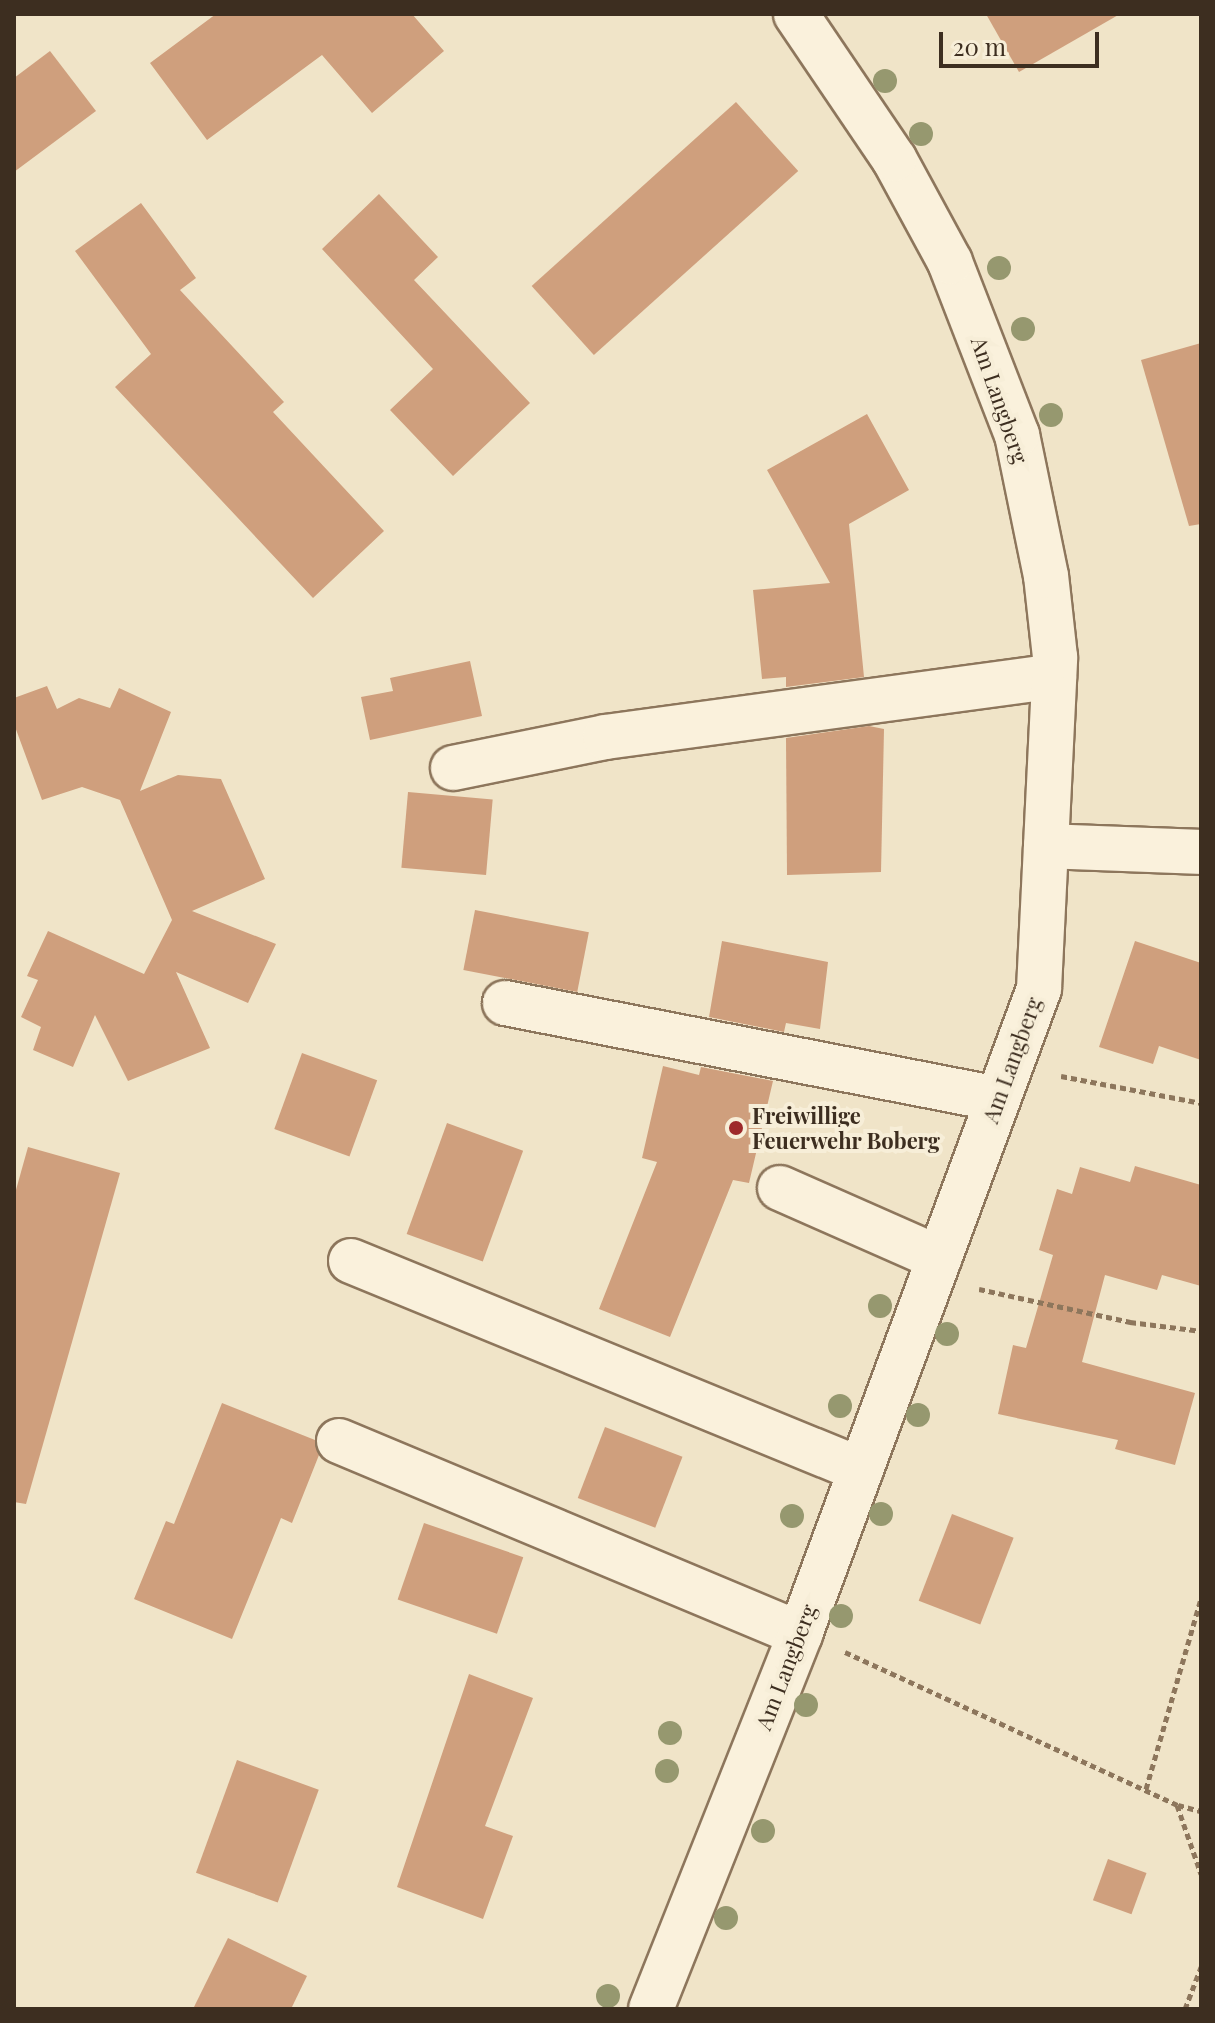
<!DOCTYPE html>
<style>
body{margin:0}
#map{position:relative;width:1215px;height:2023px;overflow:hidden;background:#f0e4c8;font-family:"Playfair Display",serif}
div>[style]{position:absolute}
.building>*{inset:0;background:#cf9f7d;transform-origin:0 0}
.path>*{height:5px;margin-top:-2.5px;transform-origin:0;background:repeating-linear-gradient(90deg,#8d765c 0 6px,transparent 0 10px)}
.roads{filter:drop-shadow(2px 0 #8d765c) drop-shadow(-2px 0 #8d765c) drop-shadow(0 2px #8d765c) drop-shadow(0 -2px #8d765c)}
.minor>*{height:44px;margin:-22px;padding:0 22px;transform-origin:22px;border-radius:22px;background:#faf1dc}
.trees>*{width:24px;height:24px;margin:-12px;border-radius:50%;background:#96986f}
.dots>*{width:22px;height:22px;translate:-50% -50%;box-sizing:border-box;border:4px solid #f7eed8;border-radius:50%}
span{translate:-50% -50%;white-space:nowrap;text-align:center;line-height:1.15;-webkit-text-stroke:8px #f7eed8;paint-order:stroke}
.street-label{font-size:22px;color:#3d2e20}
.poi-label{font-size:22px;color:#3d2e20;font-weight:700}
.left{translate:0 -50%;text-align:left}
.frame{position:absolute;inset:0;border:16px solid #3d2e20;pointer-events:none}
.scale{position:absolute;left:939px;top:32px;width:160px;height:36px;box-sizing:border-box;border:4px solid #3d2e20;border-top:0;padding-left:10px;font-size:24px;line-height:28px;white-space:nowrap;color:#3d2e20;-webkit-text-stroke:6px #f7eed8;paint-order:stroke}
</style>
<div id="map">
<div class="building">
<div style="clip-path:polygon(216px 14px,412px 14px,444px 51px,372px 113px,322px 55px,207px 140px,150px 63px)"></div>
<div style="clip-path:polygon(986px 14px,1120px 14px,1019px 72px)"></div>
<div style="clip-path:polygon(50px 51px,96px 111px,14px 172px,14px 78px)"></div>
<div style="left:736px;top:102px;width:93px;height:275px;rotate:48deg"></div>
<div style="clip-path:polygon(379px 194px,438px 257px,414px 280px,530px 403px,453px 476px,390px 410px,433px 369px,322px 249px)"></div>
<div style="clip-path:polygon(141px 203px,196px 278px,180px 290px,284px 402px,273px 412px,384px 531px,313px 598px,115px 387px,151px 354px,75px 251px)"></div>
<div style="clip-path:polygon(1201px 343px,1201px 524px,1189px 526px,1141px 360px)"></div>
<div style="clip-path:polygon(867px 414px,909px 490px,849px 524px,864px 677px,786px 687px,786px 677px,762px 679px,753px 590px,830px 583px,767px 470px)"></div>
<div style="clip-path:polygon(470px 661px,482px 716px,370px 740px,361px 697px,393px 691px,390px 678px)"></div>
<div style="clip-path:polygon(47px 686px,57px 709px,79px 698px,110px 708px,119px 688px,171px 712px,140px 791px,178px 775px,221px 779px,265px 879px,192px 911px,276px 944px,248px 1003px,176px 972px,210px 1048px,128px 1081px,95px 1015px,73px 1067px,33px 1050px,41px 1027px,21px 1017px,38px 980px,27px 976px,48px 931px,144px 974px,172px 920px,120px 800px,82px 787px,42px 800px,14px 724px,14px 698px)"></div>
<div style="clip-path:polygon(869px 726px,884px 729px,881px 872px,787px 875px,786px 738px)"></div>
<div style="left:408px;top:792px;width:85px;height:76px;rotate:5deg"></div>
<div style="left:475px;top:910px;width:116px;height:61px;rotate:11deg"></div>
<div style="clip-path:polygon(722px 941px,828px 962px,820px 1029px,786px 1023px,784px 1032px,709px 1017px)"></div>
<div style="clip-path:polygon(1135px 941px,1201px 963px,1201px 1060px,1159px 1046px,1153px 1064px,1099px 1047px)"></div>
<div style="left:302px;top:1053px;width:80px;height:81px;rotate:20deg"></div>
<div style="clip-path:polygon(663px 1066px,699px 1075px,701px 1067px,773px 1081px,749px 1183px,733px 1180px,670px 1337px,599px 1309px,657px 1162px,642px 1158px)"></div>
<div style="left:447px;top:1123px;width:81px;height:118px;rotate:20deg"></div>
<div style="clip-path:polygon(28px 1147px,120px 1173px,26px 1504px,14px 1502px,14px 1197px)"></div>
<div style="clip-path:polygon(1135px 1166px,1201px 1185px,1201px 1286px,1162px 1275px,1157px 1290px,1105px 1275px,1082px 1362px,1195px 1393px,1175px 1465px,1115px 1449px,1118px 1440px,998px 1414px,1013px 1345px,1026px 1348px,1053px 1255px,1039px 1250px,1057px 1189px,1072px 1194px,1080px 1167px,1130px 1182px)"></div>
<div style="clip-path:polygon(222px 1403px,315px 1440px,319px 1455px,292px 1523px,281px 1518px,232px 1639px,134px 1599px,166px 1521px,174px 1524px)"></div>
<div style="left:605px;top:1427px;width:83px;height:76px;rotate:21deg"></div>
<div style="left:952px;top:1514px;width:66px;height:93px;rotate:21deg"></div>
<div style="left:424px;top:1523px;width:105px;height:81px;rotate:19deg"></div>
<div style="clip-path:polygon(469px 1674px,533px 1698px,485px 1826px,513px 1836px,483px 1919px,397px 1887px)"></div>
<div style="left:237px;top:1760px;width:87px;height:120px;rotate:20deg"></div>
<div style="left:1108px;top:1859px;width:41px;height:44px;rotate:20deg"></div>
<div style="clip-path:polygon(228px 1938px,307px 1976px,291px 2009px,193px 2009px)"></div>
</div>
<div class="path">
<div style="left:1061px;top:1076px;width:143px;rotate:10.9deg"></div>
<div style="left:979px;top:1289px;width:155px;rotate:12.3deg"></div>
<div style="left:1130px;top:1322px;width:72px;rotate:7.2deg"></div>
<div style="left:845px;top:1652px;width:366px;rotate:24.7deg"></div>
<div style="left:1177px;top:1805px;width:73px;rotate:70.8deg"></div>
<div style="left:1146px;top:1789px;width:198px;rotate:-73.9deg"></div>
<div style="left:1178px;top:1805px;width:24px;rotate:15deg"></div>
<div style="left:1185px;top:2009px;width:45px;rotate:-69.1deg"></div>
</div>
<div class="roads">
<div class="minor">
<div style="left:453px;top:768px;width:155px;rotate:-11.5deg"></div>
<div style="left:605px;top:737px;width:453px;rotate:-7.7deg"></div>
<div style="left:1046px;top:846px;width:155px;rotate:2.2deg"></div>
<div style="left:505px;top:1003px;width:502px;rotate:11.02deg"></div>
<div style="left:780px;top:1188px;width:174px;rotate:23.8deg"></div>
<div style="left:351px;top:1261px;width:551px;rotate:22.28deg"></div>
<div style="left:339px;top:1441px;width:500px;rotate:22.7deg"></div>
<div style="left:651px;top:2009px;width:404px;rotate:-68.3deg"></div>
<div style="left:800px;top:1634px;width:688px;rotate:-69.67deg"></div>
<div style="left:1039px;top:989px;width:332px;rotate:-87.2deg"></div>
<div style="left:1055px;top:657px;width:81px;rotate:-96.3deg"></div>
<div style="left:1046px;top:576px;width:144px;rotate:-101.6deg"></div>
<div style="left:1017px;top:435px;width:186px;rotate:-111.2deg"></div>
<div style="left:950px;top:262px;width:117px;rotate:-118.5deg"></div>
<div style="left:894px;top:159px;width:175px;rotate:-124.1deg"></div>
</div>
</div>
<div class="trees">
<div style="left:885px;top:81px"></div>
<div style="left:921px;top:134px"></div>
<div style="left:999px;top:268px"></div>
<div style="left:1023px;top:329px"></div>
<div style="left:1051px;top:415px"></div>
<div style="left:880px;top:1306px"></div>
<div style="left:947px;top:1334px"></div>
<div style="left:840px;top:1406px"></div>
<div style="left:918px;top:1415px"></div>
<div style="left:881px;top:1514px"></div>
<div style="left:792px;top:1516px"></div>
<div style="left:841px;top:1616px"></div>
<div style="left:806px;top:1705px"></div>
<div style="left:670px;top:1733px"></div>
<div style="left:667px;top:1771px"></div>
<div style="left:763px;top:1831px"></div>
<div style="left:726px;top:1918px"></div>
<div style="left:608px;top:1996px"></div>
</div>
<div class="dots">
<div style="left:736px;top:1128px;background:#9e2a2b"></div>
</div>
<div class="street-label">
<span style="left:1000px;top:400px;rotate:71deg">Am Langberg</span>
<span style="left:1012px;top:1060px;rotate:-70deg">Am Langberg</span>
<span style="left:786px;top:1667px;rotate:-69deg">Am Langberg</span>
</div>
<div class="poi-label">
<span class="left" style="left:752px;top:1128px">Freiwillige<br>Feuerwehr Boberg</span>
</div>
<div class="frame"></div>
<div class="scale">20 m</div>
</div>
